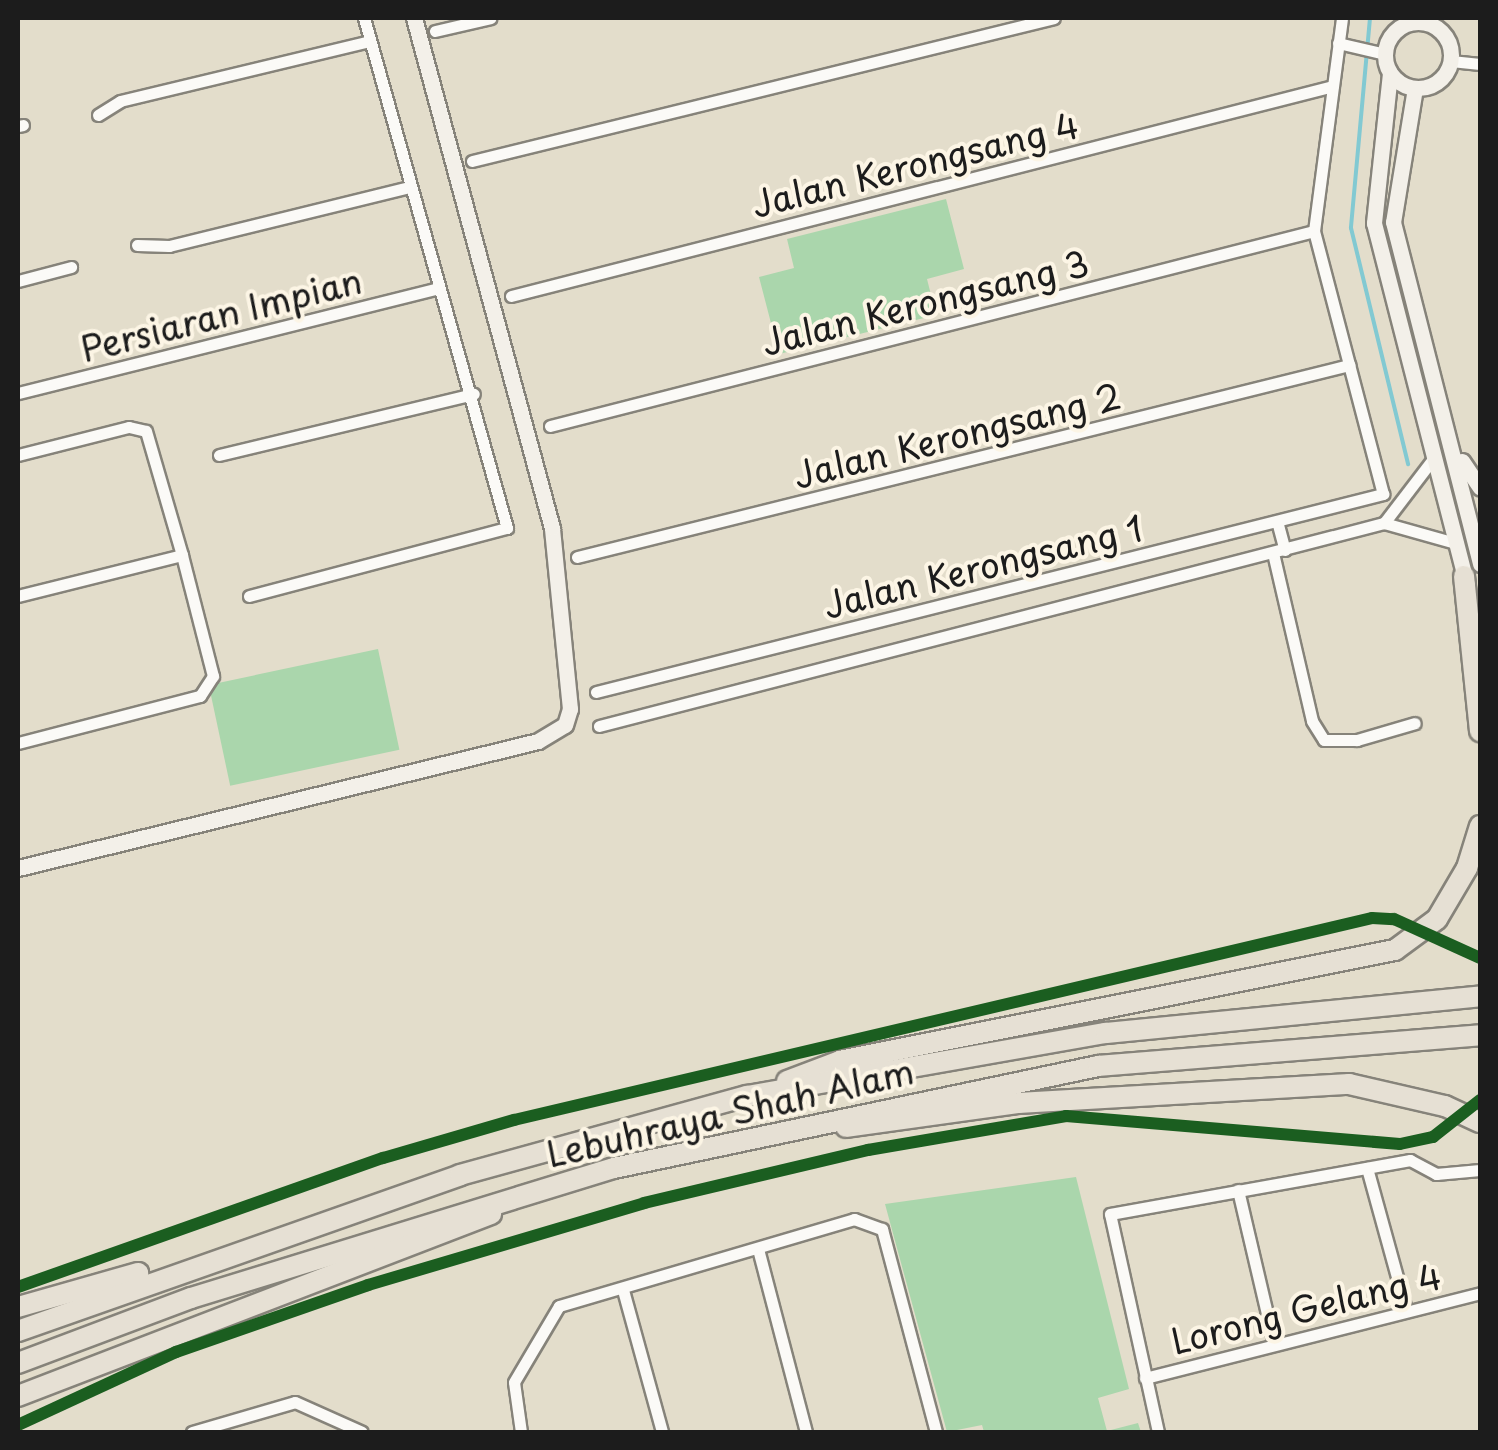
<!DOCTYPE html>
<style>
body{margin:0}
#map{position:relative;width:1498px;height:1450px;overflow:hidden;background:#e3ddcb;font-family:"Playpen Sans",sans-serif}
div>[style]{position:absolute}
.green>*{inset:0;background:#aad6ac;transform-origin:0 0}
.stream>*{height:4px;margin:-2px;padding:0 2px;transform-origin:2px;border-radius:2px;background:#82c9d2}
.roads{filter:drop-shadow(2px 0 #86837a) drop-shadow(-2px 0 #86837a) drop-shadow(0 2px #86837a) drop-shadow(0 -2px #86837a)}
.street>*{height:11px;margin:-5.5px;padding:0 5.5px;transform-origin:5.5px;border-radius:5.5px;background:#fbfaf7}
.secondary>*{height:15px;margin:-7.5px;padding:0 7.5px;transform-origin:7.5px;border-radius:7.5px;background:#f3f0e9}
.secondary>.ring{margin:-7.5px;padding:0;box-sizing:content-box;background:none;border:15px solid #f3f0e9;border-radius:50%}
.highway>*{height:20px;margin:-10px;padding:0 10px;transform-origin:10px;border-radius:10px;background:#e6e0d4}
.cycleway>*{height:12px;margin:-6px;padding:0 6px;transform-origin:6px;border-radius:6px;background:#1b5e20}
span{translate:-50% -50%;white-space:nowrap;text-align:center;line-height:1.15;-webkit-text-stroke:8px #fcf5e5;paint-order:stroke}
.street-label{font-size:35px;color:#1c1c1c}
.frame{position:absolute;inset:0;border:20px solid #1c1c1c;pointer-events:none}
</style>
<div id="map">
<div class="green">
<div style="clip-path:polygon(946px 199px,964px 269px,927px 279px,936px 315px,779px 354px,759px 277px,794px 268px,787px 239px)"></div>
<div style="left:378px;top:649px;width:103px;height:173px;rotate:78deg"></div>
<div style="clip-path:polygon(1076px 1177px,1129px 1389px,1098px 1398px,1107px 1431px,1138px 1423px,1141px 1432px,984px 1432px,982px 1425px,947px 1432px,885px 1204px)"></div>
</div>
<div class="stream">
<div style="left:1370px;top:18px;width:211px;rotate:95.2deg"></div>
<div style="left:1351px;top:228px;width:243px;rotate:76.4deg"></div>
</div>
<div class="roads">
<div class="street">
<div style="left:435px;top:31px;width:57px;rotate:-13.1deg"></div>
<div style="left:1338px;top:43px;width:48px;rotate:13.2deg"></div>
<div style="left:1451px;top:61px;width:29px;rotate:6deg"></div>
<div style="left:98px;top:115px;width:26px;rotate:-32deg"></div>
<div style="left:120px;top:101px;width:257px;rotate:-13.5deg"></div>
<div style="left:18px;top:126px;width:5px;rotate:-11deg"></div>
<div style="left:472px;top:161px;width:599px;rotate:-13.8deg"></div>
<div style="left:137px;top:245px;width:32px;rotate:2deg"></div>
<div style="left:169px;top:246px;width:248px;rotate:-13.8deg"></div>
<div style="left:18px;top:281px;width:55px;rotate:-14.8deg"></div>
<div style="left:511px;top:296px;width:848px;rotate:-14.33deg"></div>
<div style="left:18px;top:393px;width:433px;rotate:-14deg"></div>
<div style="left:550px;top:426px;width:788px;rotate:-14.32deg"></div>
<div style="left:18px;top:455px;width:114px;rotate:-14.2deg"></div>
<div style="left:129px;top:427px;width:17px;rotate:13deg"></div>
<div style="left:146px;top:431px;width:129px;rotate:73.8deg"></div>
<div style="left:182px;top:555px;width:169px;rotate:166deg"></div>
<div style="left:219px;top:455px;width:262px;rotate:-13.5deg"></div>
<div style="left:1277px;top:521px;width:30px;rotate:75deg"></div>
<div style="left:1384px;top:523px;width:81px;rotate:-52.6deg"></div>
<div style="left:1273px;top:553px;width:172px;rotate:76.9deg"></div>
<div style="left:1312px;top:721px;width:22px;rotate:58deg"></div>
<div style="left:1324px;top:740px;width:33px"></div>
<div style="left:1357px;top:740px;width:60px;rotate:-16.3deg"></div>
<div style="left:577px;top:557px;width:796px;rotate:-13.97deg"></div>
<div style="left:249px;top:596px;width:267px;rotate:-14.8deg"></div>
<div style="left:507px;top:528px;width:530px;rotate:-105.66deg"></div>
<div style="left:596px;top:692px;width:812px;rotate:-14.12deg"></div>
<div style="left:1383px;top:494px;width:272px;rotate:-104.7deg"></div>
<div style="left:1314px;top:231px;width:215px;rotate:-82.5deg"></div>
<div style="left:599px;top:726px;width:811px;rotate:-14.5deg"></div>
<div style="left:1384px;top:523px;width:74px;rotate:15.7deg"></div>
<div style="left:18px;top:743px;width:188px;rotate:-14.5deg"></div>
<div style="left:200px;top:696px;width:24px;rotate:-57deg"></div>
<div style="left:213px;top:676px;width:125px;rotate:-104.4deg"></div>
<div style="left:1367px;top:1168px;width:147px;rotate:74.6deg"></div>
<div style="left:1238px;top:1190px;width:157px;rotate:76.8deg"></div>
<div style="left:758px;top:1249px;width:189px;rotate:75.3deg"></div>
<div style="left:623px;top:1290px;width:147px;rotate:74.6deg"></div>
<div style="left:1145px;top:1378px;width:346px;rotate:-14.2deg"></div>
<div style="left:192px;top:1432px;width:107px;rotate:-16.2deg"></div>
<div style="left:295px;top:1402px;width:73px;rotate:24.1deg"></div>
<div style="left:521px;top:1432px;width:50px;rotate:-98deg"></div>
<div style="left:514px;top:1382px;width:88px;rotate:-59.4deg"></div>
<div style="left:559px;top:1306px;width:308px;rotate:-16.4deg"></div>
<div style="left:854px;top:1219px;width:30px;rotate:20deg"></div>
<div style="left:882px;top:1229px;width:210px;rotate:75.1deg"></div>
<div style="left:1158px;top:1432px;width:223px;rotate:-102.4deg"></div>
<div style="left:1110px;top:1214px;width:305px;rotate:-10.2deg"></div>
<div style="left:1410px;top:1160px;width:30px;rotate:28deg"></div>
<div style="left:1436px;top:1174px;width:44px;rotate:-5.2deg"></div>
</div>
<div class="secondary">
<div class="ring" style="left:1385px;top:22px;width:51px;height:51px"></div>
<div style="left:1390px;top:73px;width:151px;rotate:96.1deg"></div>
<div style="left:1374px;top:223px;width:374px;rotate:75.6deg"></div>
<div style="left:1415px;top:88px;width:136px;rotate:99.3deg"></div>
<div style="left:1393px;top:222px;width:353px;rotate:75.7deg"></div>
<div style="left:1462px;top:461px;width:32px;rotate:56deg"></div>
<div style="left:18px;top:868px;width:535px;rotate:-13.72deg"></div>
<div style="left:538px;top:741px;width:31px;rotate:-31deg"></div>
<div style="left:565px;top:725px;width:17px;rotate:-73deg"></div>
<div style="left:570px;top:709px;width:182px;rotate:-95.7deg"></div>
<div style="left:552px;top:528px;width:528px;rotate:-105.14deg"></div>
</div>
<div class="highway">
<div style="left:1464px;top:576px;width:156px;rotate:84.1deg"></div>
<div style="left:787px;top:1081px;width:57px;rotate:-20.7deg"></div>
<div style="left:840px;top:1061px;width:566px;rotate:-11.31deg"></div>
<div style="left:1395px;top:950px;width:52px;rotate:-36.4deg"></div>
<div style="left:1437px;top:919px;width:59px;rotate:-59.5deg"></div>
<div style="left:1467px;top:868px;width:44px;rotate:-72.8deg"></div>
<div style="left:846px;top:1127px;width:174px;rotate:-7.9deg"></div>
<div style="left:1018px;top:1103px;width:332px;rotate:-3.3deg"></div>
<div style="left:1349px;top:1084px;width:98px;rotate:12.9deg"></div>
<div style="left:1445px;top:1106px;width:38px;rotate:25deg"></div>
<div style="left:18px;top:1307px;width:125px;rotate:-15.8deg"></div>
<div style="left:18px;top:1331px;width:469px;rotate:-19.4deg"></div>
<div style="left:460px;top:1175px;width:298px;rotate:-15.4deg"></div>
<div style="left:747px;top:1096px;width:364px;rotate:-10deg"></div>
<div style="left:1106px;top:1033px;width:376px;rotate:-5.6deg"></div>
<div style="left:18px;top:1363px;width:185px;rotate:-20.6deg"></div>
<div style="left:191px;top:1298px;width:443px;rotate:-17.1deg"></div>
<div style="left:614px;top:1168px;width:495px;rotate:-11.9deg"></div>
<div style="left:1098px;top:1066px;width:383px;rotate:-4.6deg"></div>
<div style="left:18px;top:1396px;width:507px;rotate:-21.05deg"></div>
</div>
</div>
<div class="cycleway">
<div style="left:18px;top:1287px;width:387px;rotate:-19.5deg"></div>
<div style="left:383px;top:1158px;width:136px;rotate:-16.2deg"></div>
<div style="left:514px;top:1120px;width:881px;rotate:-13.25deg"></div>
<div style="left:1372px;top:918px;width:22px;rotate:3deg"></div>
<div style="left:1394px;top:919px;width:94px;rotate:24.4deg"></div>
<div style="left:18px;top:1425px;width:174px;rotate:-24.8deg"></div>
<div style="left:176px;top:1352px;width:203px;rotate:-19.2deg"></div>
<div style="left:368px;top:1285px;width:288px;rotate:-16.5deg"></div>
<div style="left:644px;top:1203px;width:230px;rotate:-13.3deg"></div>
<div style="left:868px;top:1150px;width:201px;rotate:-9.7deg"></div>
<div style="left:1066px;top:1116px;width:335px;rotate:4.8deg"></div>
<div style="left:1400px;top:1144px;width:34px;rotate:-12deg"></div>
<div style="left:1433px;top:1137px;width:60px;rotate:-38.2deg"></div>
</div>
<div class="street-label">
<span style="left:915px;top:164px;rotate:-14deg">Jalan Kerongsang 4</span>
<span style="left:925px;top:302px;rotate:-14deg">Jalan Kerongsang 3</span>
<span style="left:221px;top:314px;rotate:-14deg">Persiaran Impian</span>
<span style="left:957px;top:435px;rotate:-14deg">Jalan Kerongsang 2</span>
<span style="left:983px;top:566px;rotate:-14deg">Jalan Kerongsang 1</span>
<span style="left:730px;top:1112px;rotate:-13deg">Lebuhraya Shah Alam</span>
<span style="left:1306px;top:1308px;rotate:-14deg">Lorong Gelang 4</span>
</div>
<div class="frame"></div>
</div>
